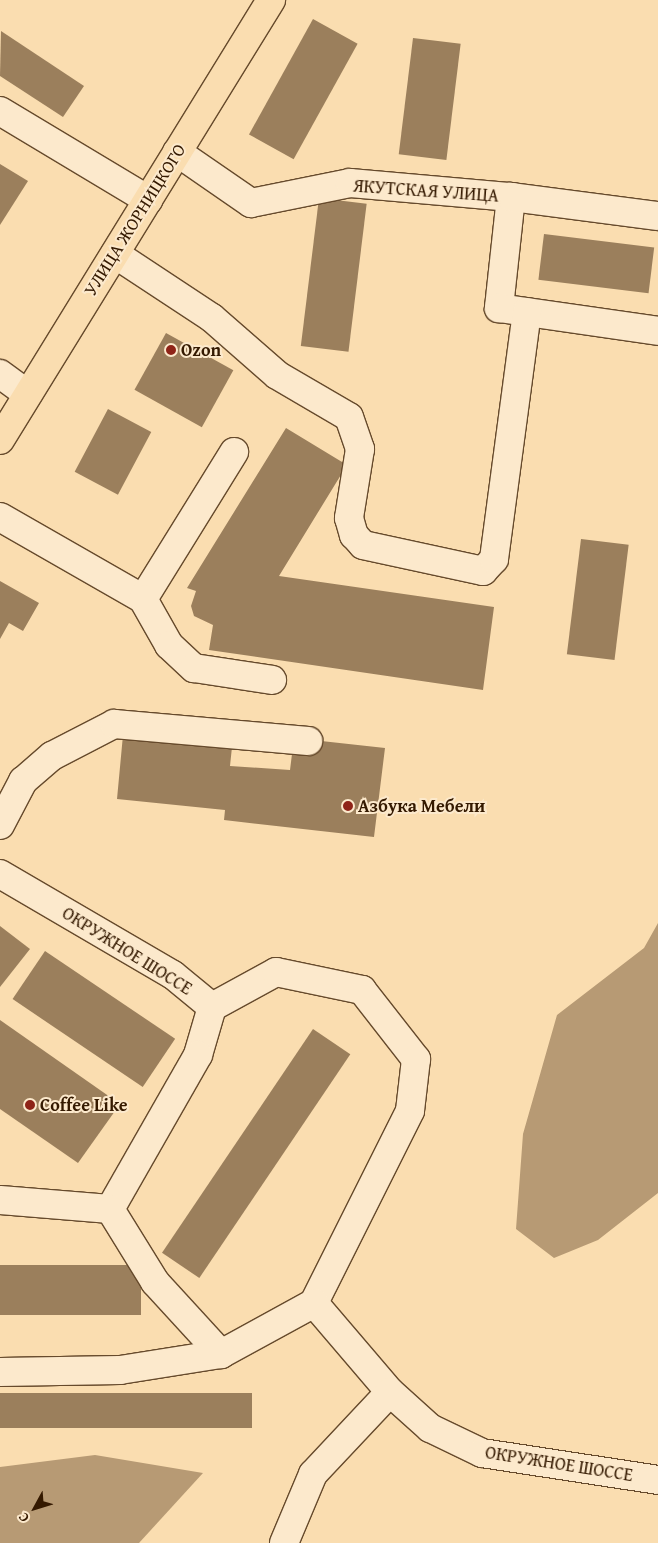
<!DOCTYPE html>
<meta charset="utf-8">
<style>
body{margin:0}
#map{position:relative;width:658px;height:1543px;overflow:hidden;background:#faddb0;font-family:"Gentium Book Plus",serif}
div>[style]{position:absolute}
.water>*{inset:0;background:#b79a74}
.building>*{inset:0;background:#9b7f5c;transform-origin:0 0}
.roads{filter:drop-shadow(1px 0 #664a2c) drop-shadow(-1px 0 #664a2c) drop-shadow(0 1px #664a2c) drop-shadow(0 -1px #664a2c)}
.minor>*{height:28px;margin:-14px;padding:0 14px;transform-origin:14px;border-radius:14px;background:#fce9cc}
.major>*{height:28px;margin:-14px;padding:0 14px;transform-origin:14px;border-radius:14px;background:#faddb0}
.dots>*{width:14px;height:14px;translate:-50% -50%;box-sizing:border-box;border:2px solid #fce9cc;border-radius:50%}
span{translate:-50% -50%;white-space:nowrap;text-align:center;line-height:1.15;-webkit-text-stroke:4px #fce9cc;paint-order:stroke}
.street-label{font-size:18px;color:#341900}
.poi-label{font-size:18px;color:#341900;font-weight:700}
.left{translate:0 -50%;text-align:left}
.north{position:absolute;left:10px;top:1483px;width:50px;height:50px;-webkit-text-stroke:4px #fce9cc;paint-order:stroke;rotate:231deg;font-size:14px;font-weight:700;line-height:20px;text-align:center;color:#341900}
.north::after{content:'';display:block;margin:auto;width:18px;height:22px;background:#341900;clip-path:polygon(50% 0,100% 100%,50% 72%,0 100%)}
</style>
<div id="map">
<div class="water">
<div style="clip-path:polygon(658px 923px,658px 1193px,598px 1240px,554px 1258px,516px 1229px,523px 1134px,557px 1015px,644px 948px)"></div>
<div style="clip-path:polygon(95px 1455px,203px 1473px,139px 1543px,0 1543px,0 1467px)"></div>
</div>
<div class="building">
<div style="left:313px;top:19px;width:51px;height:132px;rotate:29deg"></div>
<div style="clip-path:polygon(1px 31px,84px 86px,63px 117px,0 76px)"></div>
<div style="left:413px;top:38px;width:48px;height:117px;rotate:7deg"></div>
<div style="clip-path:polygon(0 164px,28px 181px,0 225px)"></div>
<div style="left:319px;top:198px;width:48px;height:149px;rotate:7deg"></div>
<div style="left:544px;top:234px;width:111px;height:46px;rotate:7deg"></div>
<div style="left:166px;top:333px;width:77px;height:65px;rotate:29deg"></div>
<div style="left:108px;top:409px;width:49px;height:71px;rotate:28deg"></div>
<div style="clip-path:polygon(286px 428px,347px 465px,279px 576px,494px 607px,483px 690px,209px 650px,213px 625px,194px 616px,191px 606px,196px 591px,187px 588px)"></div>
<div style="left:581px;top:539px;width:48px;height:116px;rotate:7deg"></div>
<div style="clip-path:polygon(0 581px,39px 603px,23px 631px,9px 623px,0 639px)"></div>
<div style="clip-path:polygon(123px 735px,232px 747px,230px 766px,290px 770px,294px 738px,385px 748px,374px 837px,224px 820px,225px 810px,117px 799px)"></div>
<div style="clip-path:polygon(0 926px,30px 949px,0 987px)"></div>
<div style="left:45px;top:951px;width:157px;height:58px;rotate:34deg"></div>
<div style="clip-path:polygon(0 1020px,120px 1104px,78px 1163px,0 1109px)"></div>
<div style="left:313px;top:1029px;width:45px;height:270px;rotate:34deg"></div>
<div style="left:0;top:1265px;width:141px;height:50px"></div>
<div style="left:252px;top:1393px;width:35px;height:252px;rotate:90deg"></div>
</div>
<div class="roads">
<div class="minor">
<div style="left:0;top:111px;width:173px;rotate:31deg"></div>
<div style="left:177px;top:152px;width:90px;rotate:34.6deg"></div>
<div style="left:251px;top:203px;width:101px;rotate:-11.4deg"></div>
<div style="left:350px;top:183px;width:162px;rotate:5deg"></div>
<div style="left:511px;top:197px;width:112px;rotate:96.2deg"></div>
<div style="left:499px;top:308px;width:161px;rotate:8.2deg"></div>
<div style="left:511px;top:197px;width:148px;rotate:7.4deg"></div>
<div style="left:115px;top:254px;width:116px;rotate:33.4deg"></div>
<div style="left:212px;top:318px;width:86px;rotate:41.2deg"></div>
<div style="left:277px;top:375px;width:83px;rotate:30.3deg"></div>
<div style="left:349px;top:417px;width:34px;rotate:71deg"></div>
<div style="left:360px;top:449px;width:70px;rotate:99.1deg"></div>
<div style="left:349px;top:518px;width:18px;rotate:74deg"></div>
<div style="left:354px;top:535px;width:13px;rotate:48deg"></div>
<div style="left:363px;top:545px;width:123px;rotate:12.2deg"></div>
<div style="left:483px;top:571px;width:16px;rotate:-47deg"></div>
<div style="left:494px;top:559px;width:249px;rotate:-82.4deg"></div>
<div style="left:0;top:374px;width:34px;rotate:36deg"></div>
<div style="left:0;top:517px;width:165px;rotate:29.8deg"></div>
<div style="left:143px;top:599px;width:173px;rotate:-58.2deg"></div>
<div style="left:143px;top:599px;width:53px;rotate:60.5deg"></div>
<div style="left:169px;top:645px;width:34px;rotate:43deg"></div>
<div style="left:194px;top:668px;width:79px;rotate:8.7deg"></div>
<div style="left:0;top:825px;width:50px;rotate:-62.4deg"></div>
<div style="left:23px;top:781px;width:38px;rotate:-41deg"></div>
<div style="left:52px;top:756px;width:70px;rotate:-27.3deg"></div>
<div style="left:114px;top:724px;width:195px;rotate:5deg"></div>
<div style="left:0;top:874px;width:200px;rotate:30.3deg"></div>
<div style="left:173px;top:975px;width:50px;rotate:39.4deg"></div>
<div style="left:212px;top:1007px;width:50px;rotate:106.3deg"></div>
<div style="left:198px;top:1055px;width:177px;rotate:119.7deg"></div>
<div style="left:110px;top:1209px;width:110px;rotate:-175.3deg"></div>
<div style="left:212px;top:1007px;width:73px;rotate:-28.7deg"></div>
<div style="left:276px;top:972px;width:88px;rotate:11.8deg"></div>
<div style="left:362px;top:990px;width:88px;rotate:52deg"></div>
<div style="left:416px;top:1059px;width:52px;rotate:96.6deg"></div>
<div style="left:410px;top:1111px;width:215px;rotate:116.6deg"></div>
<div style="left:110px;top:1209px;width:86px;rotate:58.3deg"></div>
<div style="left:155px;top:1282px;width:98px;rotate:47.5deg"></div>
<div style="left:221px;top:1354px;width:106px;rotate:-28.7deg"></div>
<div style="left:314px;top:1303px;width:117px;rotate:49.5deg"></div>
<div style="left:390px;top:1392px;width:54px;rotate:42deg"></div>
<div style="left:430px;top:1428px;width:58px;rotate:25.7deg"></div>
<div style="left:482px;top:1453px;width:178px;rotate:8.7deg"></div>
<div style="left:0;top:1372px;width:120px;rotate:-1deg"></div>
<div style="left:120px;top:1370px;width:102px;rotate:-9deg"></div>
<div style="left:284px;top:1543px;width:75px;rotate:-67.2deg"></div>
<div style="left:313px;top:1474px;width:112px;rotate:-46.8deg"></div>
</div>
<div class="major">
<div style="left:0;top:440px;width:517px;rotate:-58.37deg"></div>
</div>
</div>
<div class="dots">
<div style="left:171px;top:350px;background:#8f2418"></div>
<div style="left:348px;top:806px;background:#8f2418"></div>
<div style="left:30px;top:1105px;background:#8f2418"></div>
</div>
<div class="street-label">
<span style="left:426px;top:191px;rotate:4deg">ЯКУТСКАЯ УЛИЦА</span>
<span style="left:135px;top:220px;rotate:-58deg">УЛИЦА ЖОРНИЦКОГО</span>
<span style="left:127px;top:951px;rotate:32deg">ОКРУЖНОЕ ШОССЕ</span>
<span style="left:559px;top:1464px;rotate:9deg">ОКРУЖНОЕ ШОССЕ</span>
</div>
<div class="poi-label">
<span class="left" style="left:181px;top:350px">Ozon</span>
<span class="left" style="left:358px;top:806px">Азбука Мебели</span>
<span class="left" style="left:40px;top:1105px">Coffee Like</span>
</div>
<div class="north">С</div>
</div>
